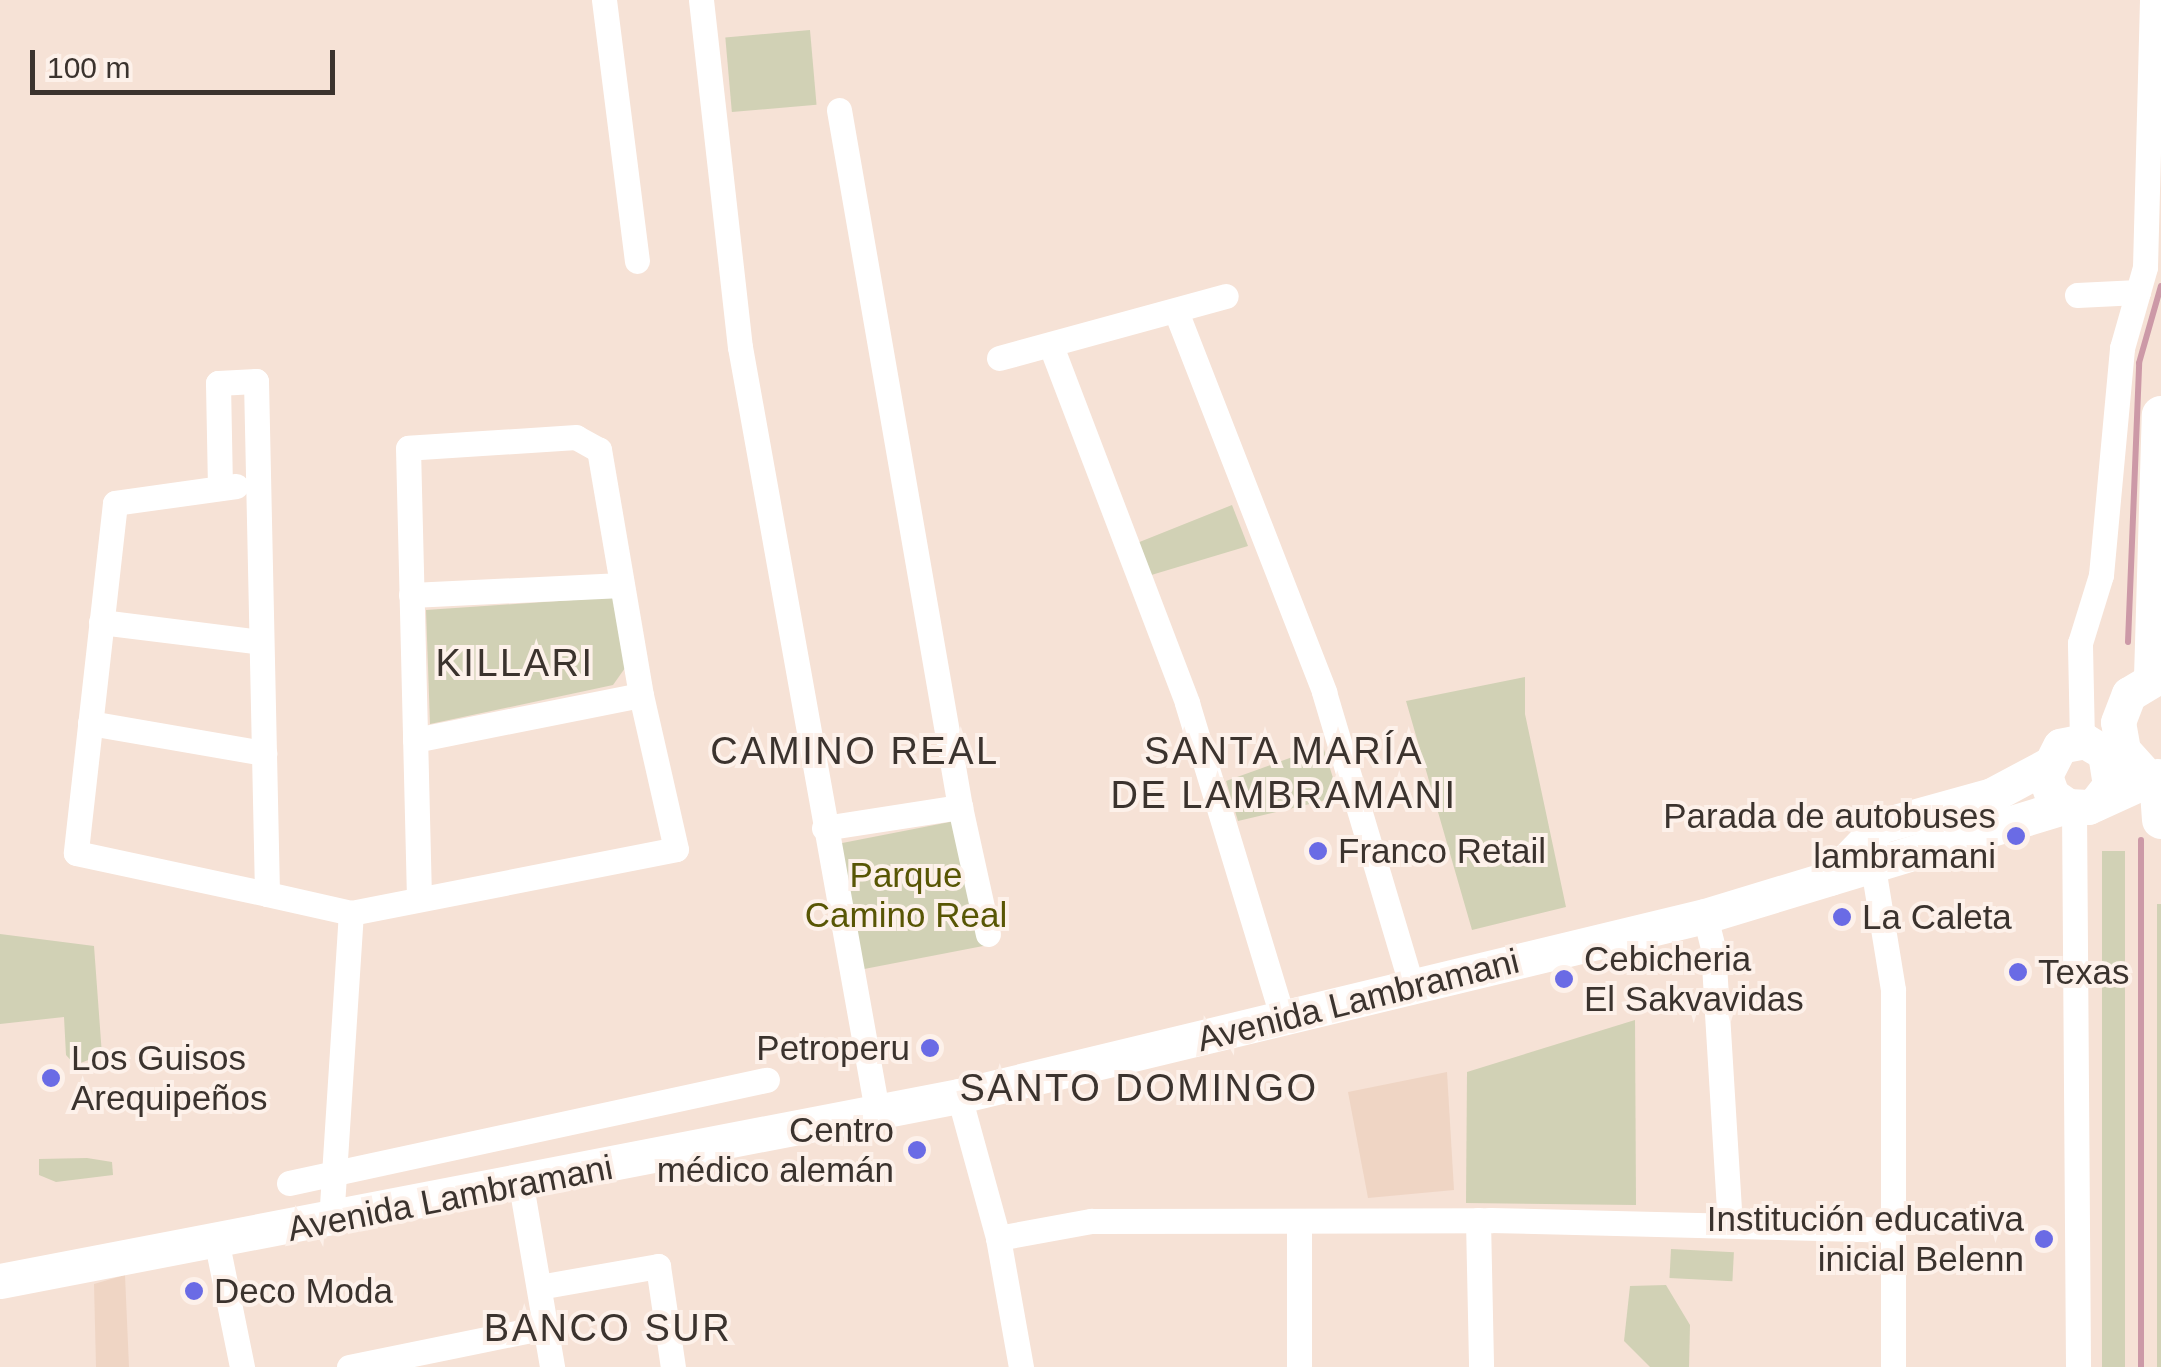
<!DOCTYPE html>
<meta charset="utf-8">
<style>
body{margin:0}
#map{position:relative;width:2161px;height:1367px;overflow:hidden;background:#f6e2d6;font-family:Arial,sans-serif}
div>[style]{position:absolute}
.built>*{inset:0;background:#efd5c4}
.green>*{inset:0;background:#d1d1b5;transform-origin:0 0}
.stream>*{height:6px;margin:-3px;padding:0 3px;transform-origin:3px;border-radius:3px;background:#cc99a7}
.minor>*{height:25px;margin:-12.5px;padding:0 12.5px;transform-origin:12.5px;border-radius:12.5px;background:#fff}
.secondary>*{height:35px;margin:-17.5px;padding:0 17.5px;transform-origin:17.5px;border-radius:17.5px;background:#fff}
.primary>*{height:38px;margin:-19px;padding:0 19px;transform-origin:19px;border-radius:19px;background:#fff}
.dots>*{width:28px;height:28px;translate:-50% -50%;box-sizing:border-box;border:5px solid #fdf1ea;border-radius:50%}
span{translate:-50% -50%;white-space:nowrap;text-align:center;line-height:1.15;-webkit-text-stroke:8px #fdf1ea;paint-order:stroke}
.poi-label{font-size:35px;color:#3b332e}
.right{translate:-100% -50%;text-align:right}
.left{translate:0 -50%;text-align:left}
.park-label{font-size:35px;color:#585604}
.street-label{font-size:35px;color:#3b332e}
.neighbourhood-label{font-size:38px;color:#3b332e;letter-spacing:2.5px}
.scale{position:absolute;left:30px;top:50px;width:305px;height:45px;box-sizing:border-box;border:5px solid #3b332e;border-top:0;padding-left:12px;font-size:30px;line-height:35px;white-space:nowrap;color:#3b332e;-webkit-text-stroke:8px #fdf1ea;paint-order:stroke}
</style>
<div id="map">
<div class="built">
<div style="clip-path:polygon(1447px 1072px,1454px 1190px,1368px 1198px,1348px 1092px)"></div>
<div style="clip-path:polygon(125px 1275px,129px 1367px,96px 1367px,94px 1284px)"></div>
</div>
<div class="green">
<div style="left:810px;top:30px;width:75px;height:85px;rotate:85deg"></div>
<div style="clip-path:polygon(1232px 505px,1248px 546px,1148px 576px,1137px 543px)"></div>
<div style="clip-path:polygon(617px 597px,630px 661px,613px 685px,430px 724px,426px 610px)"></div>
<div style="clip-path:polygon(1525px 677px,1525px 714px,1566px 907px,1472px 930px,1406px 701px)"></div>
<div style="clip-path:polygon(1323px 746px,1339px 797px,1238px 821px,1226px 781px)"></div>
<div style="left:960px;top:820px;width:128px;height:133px;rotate:79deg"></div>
<div style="left:2125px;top:851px;width:516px;height:23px;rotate:90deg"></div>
<div style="left:2157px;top:904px;width:4px;height:463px"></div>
<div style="clip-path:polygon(0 934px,94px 946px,102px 1055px,75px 1065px,66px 1055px,64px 1017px,0 1024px)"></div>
<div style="clip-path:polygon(1635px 1020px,1636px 1205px,1466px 1203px,1467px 1072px)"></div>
<div style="clip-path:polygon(87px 1158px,112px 1162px,113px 1175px,56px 1182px,39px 1175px,39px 1159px)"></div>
<div style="left:1671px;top:1249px;width:63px;height:29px;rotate:3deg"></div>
<div style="clip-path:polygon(1666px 1285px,1690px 1325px,1689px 1367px,1650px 1367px,1624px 1341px,1630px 1286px)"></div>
</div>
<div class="stream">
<div style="left:2128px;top:642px;width:279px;rotate:-87.7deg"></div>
<div style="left:2139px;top:363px;width:80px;rotate:-74.1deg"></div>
<div style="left:2141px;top:1367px;width:527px;rotate:-90deg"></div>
</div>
<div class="minor">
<div style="left:604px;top:0;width:263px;rotate:82.8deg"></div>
<div style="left:701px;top:0;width:349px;rotate:83.6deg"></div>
<div style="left:740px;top:347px;width:776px;rotate:79.83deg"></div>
<div style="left:839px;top:110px;width:707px;rotate:80.15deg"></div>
<div style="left:960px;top:807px;width:130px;rotate:77.6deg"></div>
<div style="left:2077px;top:295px;width:61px;rotate:-2.8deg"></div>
<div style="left:1177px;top:314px;width:406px;rotate:68.7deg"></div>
<div style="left:1324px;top:692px;width:308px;rotate:73.4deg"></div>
<div style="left:1051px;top:346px;width:382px;rotate:69.1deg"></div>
<div style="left:1187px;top:703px;width:330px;rotate:73.1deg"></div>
<div style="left:999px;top:358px;width:235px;rotate:-15.3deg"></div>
<div style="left:236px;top:486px;width:122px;rotate:172deg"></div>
<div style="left:115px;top:503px;width:352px;rotate:96.4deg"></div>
<div style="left:76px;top:853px;width:195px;rotate:12.1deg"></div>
<div style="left:220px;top:488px;width:105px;rotate:-91.1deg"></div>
<div style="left:218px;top:383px;width:38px;rotate:-3deg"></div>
<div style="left:256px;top:381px;width:513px;rotate:88.77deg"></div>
<div style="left:267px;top:894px;width:86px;rotate:12.7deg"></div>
<div style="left:351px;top:913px;width:331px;rotate:-11.1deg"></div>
<div style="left:676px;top:849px;width:158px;rotate:-102.8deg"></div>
<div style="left:641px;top:695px;width:249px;rotate:-99.7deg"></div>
<div style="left:599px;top:450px;width:26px;rotate:-151deg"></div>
<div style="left:576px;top:437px;width:168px;rotate:176.3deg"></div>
<div style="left:408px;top:448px;width:448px;rotate:88.6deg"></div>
<div style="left:411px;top:595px;width:211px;rotate:-2.7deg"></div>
<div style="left:101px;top:622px;width:161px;rotate:7.1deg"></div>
<div style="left:90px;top:723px;width:177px;rotate:9.8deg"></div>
<div style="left:415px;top:740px;width:230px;rotate:-11.3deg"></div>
<div style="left:2082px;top:741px;width:98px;rotate:-91.2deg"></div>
<div style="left:2080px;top:643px;width:71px;rotate:-72.8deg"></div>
<div style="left:2101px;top:575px;width:228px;rotate:-84.7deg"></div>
<div style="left:2122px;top:348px;width:84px;rotate:-74.1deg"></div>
<div style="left:2145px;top:267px;width:267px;rotate:-88.5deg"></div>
<div style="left:2074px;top:808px;width:559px;rotate:89.59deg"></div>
<div style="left:824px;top:828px;width:138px;rotate:-8.8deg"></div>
<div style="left:1870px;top:849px;width:143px;rotate:80.7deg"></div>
<div style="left:1893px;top:990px;width:377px;rotate:90deg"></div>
<div style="left:1705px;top:916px;width:33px;rotate:76deg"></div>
<div style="left:1713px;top:948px;width:277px;rotate:86.5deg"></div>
<div style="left:959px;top:1096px;width:147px;rotate:74.6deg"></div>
<div style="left:998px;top:1238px;width:131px;rotate:79.9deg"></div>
<div style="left:289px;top:1183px;width:489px;rotate:-12.2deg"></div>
<div style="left:521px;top:1185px;width:185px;rotate:80.3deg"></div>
<div style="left:1478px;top:1220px;width:147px;rotate:88.8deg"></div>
<div style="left:331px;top:1221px;width:309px;rotate:-86.3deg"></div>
<div style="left:998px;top:1238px;width:95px;rotate:-10.4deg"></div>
<div style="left:1091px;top:1221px;width:399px;rotate:-0.1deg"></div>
<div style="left:1490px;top:1220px;width:401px;rotate:1.4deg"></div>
<div style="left:217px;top:1244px;width:126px;rotate:78.5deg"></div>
<div style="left:539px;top:1287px;width:121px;rotate:-10deg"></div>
<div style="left:658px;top:1266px;width:102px;rotate:81.6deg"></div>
<div style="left:349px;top:1367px;width:200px;rotate:-11.5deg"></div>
<div style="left:1299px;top:1367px;width:146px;rotate:-90deg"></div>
</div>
<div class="secondary">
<div style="left:2141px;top:770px;width:27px;rotate:-132deg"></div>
<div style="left:2123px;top:750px;width:28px;rotate:-100deg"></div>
<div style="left:2118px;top:722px;width:30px;rotate:-69deg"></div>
<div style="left:2129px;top:694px;width:37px;rotate:-31deg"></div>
<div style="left:2096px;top:803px;width:23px;rotate:-52deg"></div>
<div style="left:2110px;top:785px;width:32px;rotate:-99deg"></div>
<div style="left:2105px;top:753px;width:23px;rotate:-149deg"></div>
<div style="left:2085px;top:741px;width:25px;rotate:169deg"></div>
<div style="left:2060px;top:746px;width:34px;rotate:117deg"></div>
<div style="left:2045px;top:776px;width:20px;rotate:70deg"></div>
<div style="left:2052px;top:795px;width:19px;rotate:35deg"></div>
<div style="left:2068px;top:806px;width:20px;rotate:3deg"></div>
<div style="left:2088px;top:807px;width:72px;rotate:-24.4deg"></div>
<div style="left:1830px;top:878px;width:72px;rotate:-46.1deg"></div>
<div style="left:1880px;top:826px;width:116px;rotate:-15.5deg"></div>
<div style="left:1992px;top:795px;width:61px;rotate:-28.2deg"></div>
<div style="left:0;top:1281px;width:977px;rotate:-10.92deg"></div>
<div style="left:959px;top:1096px;width:767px;rotate:-13.57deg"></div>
<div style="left:1705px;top:916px;width:379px;rotate:-16.9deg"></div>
</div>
<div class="primary">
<div style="left:2153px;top:677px;width:262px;rotate:-88.3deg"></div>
<div style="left:2158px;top:778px;width:42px;rotate:85.9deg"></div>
</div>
<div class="dots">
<div style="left:2016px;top:836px;background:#6a6be5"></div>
<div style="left:1318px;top:851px;background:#6a6be5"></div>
<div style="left:1842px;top:917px;background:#6a6be5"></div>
<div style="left:2018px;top:972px;background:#6a6be5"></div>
<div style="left:1564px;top:979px;background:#6a6be5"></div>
<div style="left:930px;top:1048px;background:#6a6be5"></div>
<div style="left:51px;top:1078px;background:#6a6be5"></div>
<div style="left:917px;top:1150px;background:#6a6be5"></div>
<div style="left:2044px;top:1239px;background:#6a6be5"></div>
<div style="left:194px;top:1291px;background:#6a6be5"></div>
</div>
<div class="poi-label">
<span class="right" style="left:1996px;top:836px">Parada de autobuses<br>lambramani</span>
<span class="left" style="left:1338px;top:851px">Franco Retail</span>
<span class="left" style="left:1862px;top:917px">La Caleta</span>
<span class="left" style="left:1584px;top:979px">Cebicheria<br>El Sakvavidas</span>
<span class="left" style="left:2038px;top:972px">Texas</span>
<span class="right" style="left:910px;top:1048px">Petroperu</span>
<span class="left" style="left:71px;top:1078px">Los Guisos<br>Arequipeños</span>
<span class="right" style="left:894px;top:1150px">Centro<br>médico alemán</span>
<span class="right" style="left:2024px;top:1239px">Institución educativa<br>inicial Belenn</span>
<span class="left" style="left:214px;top:1291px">Deco Moda</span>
</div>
<div class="park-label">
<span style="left:906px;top:895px">Parque<br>Camino Real</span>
</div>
<div class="street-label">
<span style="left:1358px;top:1000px;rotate:-14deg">Avenida Lambramani</span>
<span style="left:450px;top:1198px;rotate:-11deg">Avenida Lambramani</span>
</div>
<div class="neighbourhood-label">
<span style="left:515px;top:664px">KILLARI</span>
<span style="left:855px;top:752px">CAMINO REAL</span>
<span style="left:1284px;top:774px">SANTA MARÍA<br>DE LAMBRAMANI</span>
<span style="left:1139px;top:1089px">SANTO DOMINGO</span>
<span style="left:608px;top:1329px">BANCO SUR</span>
</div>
<div class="scale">100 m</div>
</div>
